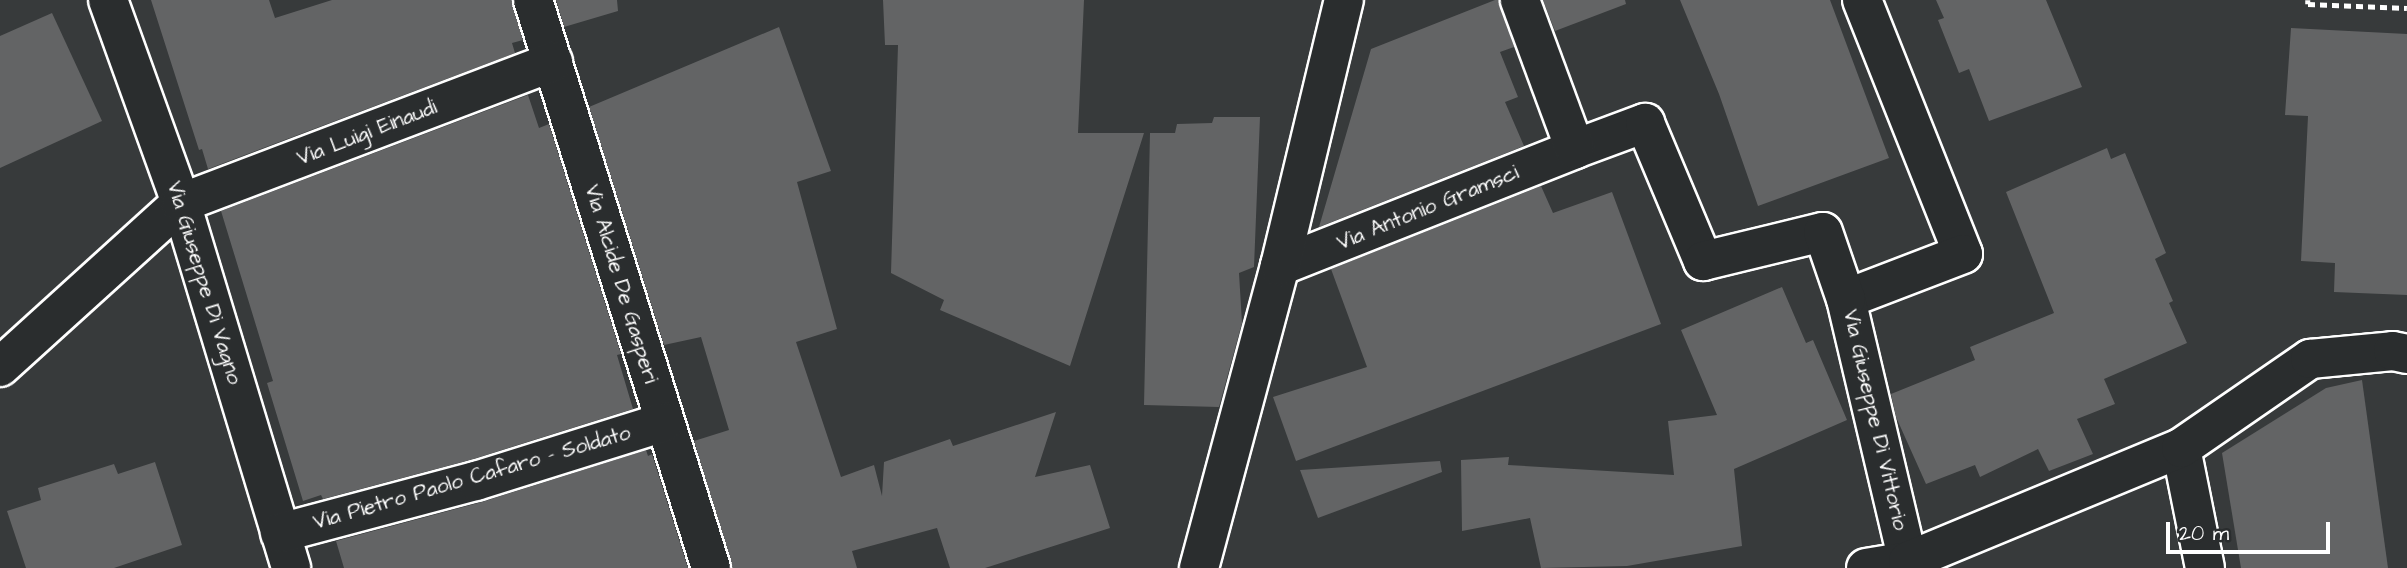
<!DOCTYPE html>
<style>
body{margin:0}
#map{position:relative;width:2407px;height:568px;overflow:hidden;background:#373a3b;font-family:"Architects Daughter",sans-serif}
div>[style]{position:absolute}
.building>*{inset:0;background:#636465}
.path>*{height:4.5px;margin-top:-2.25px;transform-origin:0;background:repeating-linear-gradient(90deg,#fff 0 7px,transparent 0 12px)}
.roads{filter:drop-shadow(2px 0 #fff) drop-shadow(-2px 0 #fff) drop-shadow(0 2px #fff) drop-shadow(0 -2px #fff)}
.minor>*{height:38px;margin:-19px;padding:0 19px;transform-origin:19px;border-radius:19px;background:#2a2d2e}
span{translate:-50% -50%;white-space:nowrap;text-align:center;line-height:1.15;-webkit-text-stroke:5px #2a2d2e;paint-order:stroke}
.street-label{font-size:21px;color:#fff}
.scale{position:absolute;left:2166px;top:522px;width:164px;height:32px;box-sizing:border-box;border:4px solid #fff;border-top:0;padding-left:9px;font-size:21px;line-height:24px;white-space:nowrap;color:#fff;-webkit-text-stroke:5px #2a2d2e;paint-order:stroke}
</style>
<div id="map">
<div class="building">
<div style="clip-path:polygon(151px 0,269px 0,275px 18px,332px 0,512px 0,523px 40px,512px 43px,515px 53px,208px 169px,202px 149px,199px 150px)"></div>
<div style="clip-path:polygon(556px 0,617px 0,618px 11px,564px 27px)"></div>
<div style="clip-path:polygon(883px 0,1084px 0,1078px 133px,1144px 133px,1070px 366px,940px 310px,944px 300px,891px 273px,898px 45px,885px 45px)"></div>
<div style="clip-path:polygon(1495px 0,1499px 0,1514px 47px,1500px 52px,1518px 97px,1505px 102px,1524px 146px,1319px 227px,1371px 49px)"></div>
<div style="clip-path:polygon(1543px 0,1625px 0,1626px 4px,1555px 31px)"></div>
<div style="clip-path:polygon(1680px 0,1830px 0,1889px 158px,1758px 206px,1719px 94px)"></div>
<div style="clip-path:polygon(1936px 0,2046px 0,2082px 87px,1989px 121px,1969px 69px,1959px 73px,1938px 20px,1944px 18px)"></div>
<div style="clip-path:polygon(52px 13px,102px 121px,0 168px,0 36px)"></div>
<div style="clip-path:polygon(779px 27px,831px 171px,797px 182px,837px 329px,796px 342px,841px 477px,874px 465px,882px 496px,884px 462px,950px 439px,953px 446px,1056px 412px,1035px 477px,1090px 465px,1110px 528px,985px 568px,950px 568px,937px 528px,852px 551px,857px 568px,732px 568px,694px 441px,729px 430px,701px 337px,664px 345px,589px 107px)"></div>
<div style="clip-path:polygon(2291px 28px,2407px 34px,2407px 295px,2334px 292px,2335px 263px,2301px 261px,2308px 116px,2285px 115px)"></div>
<div style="clip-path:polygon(528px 95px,539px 128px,549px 124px,621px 354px,617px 355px,633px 409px,470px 460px,323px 499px,321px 495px,303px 501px,267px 383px,273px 381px,221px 211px)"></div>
<div style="clip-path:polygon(1214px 117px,1260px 117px,1254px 267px,1239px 273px,1242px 323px,1219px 407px,1144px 405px,1150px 133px,1175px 133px,1177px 124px,1212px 123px)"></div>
<div style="clip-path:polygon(2107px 148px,2111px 159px,2125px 153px,2166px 253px,2155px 259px,2173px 301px,2169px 303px,2187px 343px,2104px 379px,2115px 404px,2077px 419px,2093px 454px,2049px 471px,2038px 449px,1980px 477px,1975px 465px,1926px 484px,1896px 417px,1891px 394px,1975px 360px,1970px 347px,2054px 313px,2006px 192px)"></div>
<div style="clip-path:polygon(1541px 186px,1553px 213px,1612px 192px,1661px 324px,1296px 461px,1273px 397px,1367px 367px,1331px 269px)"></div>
<div style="clip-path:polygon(1782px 287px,1806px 343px,1813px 340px,1847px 420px,1734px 469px,1742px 546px,1627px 566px,1541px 568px,1530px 518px,1462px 531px,1461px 460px,1509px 457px,1508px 465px,1674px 475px,1668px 421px,1717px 415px,1681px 330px)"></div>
<div style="clip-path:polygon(2362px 380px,2388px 568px,2241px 568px,2222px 453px,2326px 388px)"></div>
<div style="clip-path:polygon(646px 450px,648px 456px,652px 454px,688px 568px,344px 568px,336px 541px,482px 502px)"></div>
<div style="clip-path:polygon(1440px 461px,1442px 472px,1318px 518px,1300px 470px)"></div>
<div style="clip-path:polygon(155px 462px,182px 545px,114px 568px,26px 568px,7px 511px,41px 500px,38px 488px,114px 464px,118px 474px)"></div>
</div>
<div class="path">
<div style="left:2308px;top:0;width:4px;rotate:90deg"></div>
<div style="left:2308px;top:4px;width:99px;rotate:2.3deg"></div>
</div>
<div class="roads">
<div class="minor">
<div style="left:108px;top:0;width:216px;rotate:70.2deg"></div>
<div style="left:181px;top:203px;width:381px;rotate:73.2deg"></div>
<div style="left:533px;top:0;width:595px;rotate:72.6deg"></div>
<div style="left:1862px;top:0;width:273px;rotate:68.3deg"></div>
<div style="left:1963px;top:254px;width:125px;rotate:159deg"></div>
<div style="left:1846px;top:299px;width:269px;rotate:76.7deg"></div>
<div style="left:1575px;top:149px;width:75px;rotate:-20.4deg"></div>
<div style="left:1645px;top:123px;width:150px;rotate:67.2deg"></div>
<div style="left:1703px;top:261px;width:123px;rotate:-13.6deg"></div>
<div style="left:1823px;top:232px;width:71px;rotate:71.1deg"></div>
<div style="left:1280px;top:266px;width:317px;rotate:-21.6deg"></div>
<div style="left:1575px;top:149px;width:159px;rotate:-110.3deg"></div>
<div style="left:0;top:367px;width:244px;rotate:-42.2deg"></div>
<div style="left:181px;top:203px;width:398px;rotate:-20.8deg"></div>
<div style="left:2181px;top:448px;width:122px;rotate:78.7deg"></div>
<div style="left:280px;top:533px;width:203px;rotate:-14.9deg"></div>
<div style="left:476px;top:481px;width:197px;rotate:-17.4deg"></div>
<div style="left:1199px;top:568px;width:313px;rotate:-75deg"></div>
<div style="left:1280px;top:266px;width:274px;rotate:-76.5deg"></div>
<div style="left:1866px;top:568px;width:43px;rotate:-9.5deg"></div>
<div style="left:1908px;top:561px;width:295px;rotate:-22.5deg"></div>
<div style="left:2181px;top:448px;width:157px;rotate:-34.6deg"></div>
<div style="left:2310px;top:359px;width:83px;rotate:-5.5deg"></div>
<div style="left:2393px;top:351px;width:14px;rotate:12deg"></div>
</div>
</div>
<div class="street-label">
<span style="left:367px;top:133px;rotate:-21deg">Via Luigi Einaudi</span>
<span style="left:1428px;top:208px;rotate:-22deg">Via Antonio Gramsci</span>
<span style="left:204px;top:283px;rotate:73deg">Via Giuseppe Di Vagno</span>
<span style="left:621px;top:284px;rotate:73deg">Via Alcide De Gasperi</span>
<span style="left:1875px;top:420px;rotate:77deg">Via Giuseppe Di Vittorio</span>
<span style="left:472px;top:478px;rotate:-16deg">Via Pietro Paolo Cafaro - Soldato</span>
</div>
<div class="scale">20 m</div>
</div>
